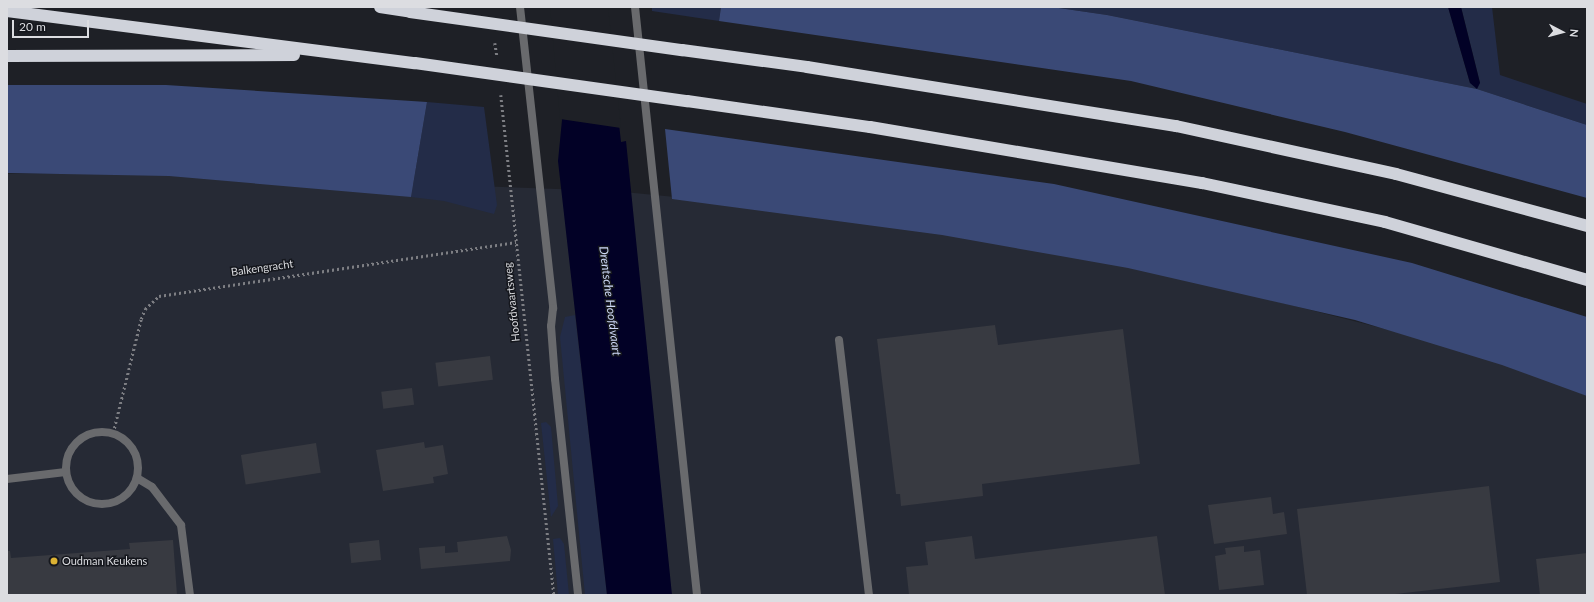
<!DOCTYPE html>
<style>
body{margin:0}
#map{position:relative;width:1594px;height:602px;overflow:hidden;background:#1e2026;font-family:Lato,sans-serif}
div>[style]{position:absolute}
.built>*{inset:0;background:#262a35}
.green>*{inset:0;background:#232c48}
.forest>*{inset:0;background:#3a4976}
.water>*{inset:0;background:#020126}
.pier>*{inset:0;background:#1e2026}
.building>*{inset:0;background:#383a41;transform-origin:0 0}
.path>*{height:2.5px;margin-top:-1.25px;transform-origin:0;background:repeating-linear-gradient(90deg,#7d7e83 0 2px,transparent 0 5px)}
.lane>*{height:8px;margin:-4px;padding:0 4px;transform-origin:4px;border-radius:4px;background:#696a6d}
.street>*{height:8px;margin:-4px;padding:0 4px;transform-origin:4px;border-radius:4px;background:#696a6d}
.street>.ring{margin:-4px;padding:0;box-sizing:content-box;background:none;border:8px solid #696a6d;border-radius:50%}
.highway>*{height:12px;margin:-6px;padding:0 6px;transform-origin:6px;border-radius:6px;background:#cfd2da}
.highway-bridge>*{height:12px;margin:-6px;padding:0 6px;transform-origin:6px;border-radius:6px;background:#cfd2da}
.dots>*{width:11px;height:11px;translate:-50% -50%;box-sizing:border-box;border:2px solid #15171d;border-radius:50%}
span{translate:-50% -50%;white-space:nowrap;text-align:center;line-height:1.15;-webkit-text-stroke:3px #15171d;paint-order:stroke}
.street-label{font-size:11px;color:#dcdde1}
.poi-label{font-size:11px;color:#dcdde1}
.left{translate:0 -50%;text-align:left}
.water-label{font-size:12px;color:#cdd8f6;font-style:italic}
.frame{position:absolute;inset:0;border:8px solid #dcdde1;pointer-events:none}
.north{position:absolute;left:1542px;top:12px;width:40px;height:40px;-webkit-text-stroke:3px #15171d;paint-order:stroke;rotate:96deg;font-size:11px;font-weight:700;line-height:16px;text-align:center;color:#dcdde1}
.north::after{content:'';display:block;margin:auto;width:14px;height:18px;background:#dcdde1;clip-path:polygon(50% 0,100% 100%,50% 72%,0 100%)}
.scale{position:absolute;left:12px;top:20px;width:77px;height:18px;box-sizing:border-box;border:2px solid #dcdde1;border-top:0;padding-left:5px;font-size:12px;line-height:14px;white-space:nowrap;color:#dcdde1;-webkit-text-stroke:3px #15171d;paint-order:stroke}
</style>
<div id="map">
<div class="built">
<div style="clip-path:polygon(7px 174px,133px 174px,614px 191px,988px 228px,1570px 376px,1587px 382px,1587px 595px,7px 595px)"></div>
</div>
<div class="green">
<div style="clip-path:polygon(652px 7px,721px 7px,719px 21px,652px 11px)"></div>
<div style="clip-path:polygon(1052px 7px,1448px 7px,1470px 83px,1480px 83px,1461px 7px,1492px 7px,1500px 75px,1587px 104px,1587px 125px,1477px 89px,1107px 15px)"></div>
<div style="clip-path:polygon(427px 102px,484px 107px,497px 205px,494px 214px,444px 201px,411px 197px)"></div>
<div style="clip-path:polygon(575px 315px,607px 595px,585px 595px,560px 337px,565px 317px)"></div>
<div style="clip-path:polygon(546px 422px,551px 427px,558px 506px,551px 517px,541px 423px)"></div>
<div style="clip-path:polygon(560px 538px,564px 544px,569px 595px,558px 595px,553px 539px)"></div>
</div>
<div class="forest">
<div style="clip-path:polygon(721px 7px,1052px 7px,1107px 15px,1477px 89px,1587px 125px,1587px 198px,1345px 132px,1131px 81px,719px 21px)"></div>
<div style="clip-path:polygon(7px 85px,166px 85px,427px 102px,411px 197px,169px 176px,7px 173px)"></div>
<div style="clip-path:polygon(665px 129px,1054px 184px,1412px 263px,1587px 317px,1587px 396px,1502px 365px,1355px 320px,1128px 268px,942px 235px,672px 199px)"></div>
</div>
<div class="water">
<div style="clip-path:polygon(552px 7px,606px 7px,621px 142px,626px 141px,672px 595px,607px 595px,558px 161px,562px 120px)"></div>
<div style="clip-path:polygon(1448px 7px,1461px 7px,1480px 83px,1477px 89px,1470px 83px)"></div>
</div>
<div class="pier">
<div style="clip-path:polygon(550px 7px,608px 7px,621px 128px,560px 119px)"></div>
</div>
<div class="building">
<div style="clip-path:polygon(995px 325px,998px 345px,1123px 329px,1140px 464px,982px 484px,983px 496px,901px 506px,900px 494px,896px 494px,877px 339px)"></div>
<div style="left:490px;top:356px;width:24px;height:55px;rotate:83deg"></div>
<div style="left:412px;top:388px;width:17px;height:31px;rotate:83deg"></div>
<div style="clip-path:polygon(424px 442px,425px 448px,443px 445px,448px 474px,433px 477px,434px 483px,383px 491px,376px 450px)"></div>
<div style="left:316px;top:443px;width:30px;height:76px;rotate:81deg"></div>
<div style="clip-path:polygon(1489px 486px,1500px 582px,1387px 595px,1307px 595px,1297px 509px)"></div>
<div style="clip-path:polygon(1271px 497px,1273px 514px,1284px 512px,1287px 534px,1214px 544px,1208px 505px)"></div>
<div style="clip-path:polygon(507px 536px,511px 550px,510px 561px,421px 569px,419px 548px,445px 546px,445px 553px,458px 552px,457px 542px)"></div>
<div style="clip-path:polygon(972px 536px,975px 559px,1157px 536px,1165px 595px,909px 595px,906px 567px,928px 565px,925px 542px)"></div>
<div style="clip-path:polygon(173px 540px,177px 595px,7px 595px,7px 551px,10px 551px,11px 558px,130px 549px,129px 543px)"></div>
<div style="left:379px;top:540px;width:20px;height:30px;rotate:84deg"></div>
<div style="clip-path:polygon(1244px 546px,1244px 552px,1260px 550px,1264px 585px,1219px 590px,1215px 556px,1226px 554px,1225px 548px)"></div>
<div style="clip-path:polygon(1587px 553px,1587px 595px,1540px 595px,1536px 559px)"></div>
</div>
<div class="path">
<div style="left:495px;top:43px;width:13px;rotate:81deg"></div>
<div style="left:501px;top:95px;width:503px;rotate:83.95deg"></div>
<div style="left:113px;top:433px;width:117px;rotate:-76.2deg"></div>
<div style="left:141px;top:319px;width:11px;rotate:-68deg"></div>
<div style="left:145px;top:309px;width:19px;rotate:-43deg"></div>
<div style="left:159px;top:296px;width:361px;rotate:-8.6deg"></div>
</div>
<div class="lane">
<div style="left:839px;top:340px;width:257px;rotate:83.3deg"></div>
<div style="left:137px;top:478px;width:17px;rotate:31deg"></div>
<div style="left:152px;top:487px;width:48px;rotate:52.7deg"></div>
<div style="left:181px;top:525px;width:71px;rotate:82.7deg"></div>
</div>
<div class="street">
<div style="left:520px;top:7px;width:303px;rotate:83.7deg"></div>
<div style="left:553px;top:308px;width:18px;rotate:96deg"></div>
<div style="left:551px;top:326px;width:53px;rotate:85.7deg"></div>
<div style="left:555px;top:379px;width:217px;rotate:83.9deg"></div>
<div style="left:635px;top:7px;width:591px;rotate:83.98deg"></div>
<div class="ring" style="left:66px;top:432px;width:64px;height:64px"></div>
<div style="left:7px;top:479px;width:59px;rotate:-6.8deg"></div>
</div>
<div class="highway">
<div style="left:380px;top:7px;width:30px;rotate:9deg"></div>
<div style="left:7px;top:11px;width:411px;rotate:7.3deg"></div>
<div style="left:682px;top:50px;width:126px;rotate:7.7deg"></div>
<div style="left:807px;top:67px;width:374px;rotate:9.1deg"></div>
<div style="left:1176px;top:126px;width:225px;rotate:12.3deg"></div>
<div style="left:1396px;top:174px;width:198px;rotate:15.2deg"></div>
<div style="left:7px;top:56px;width:287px;rotate:-0.2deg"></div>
<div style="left:687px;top:101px;width:185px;rotate:8.1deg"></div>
<div style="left:870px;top:127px;width:337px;rotate:9.6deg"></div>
<div style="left:1202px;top:183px;width:187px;rotate:12deg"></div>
<div style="left:1385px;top:222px;width:210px;rotate:16deg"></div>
</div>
<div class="highway-bridge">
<div style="left:410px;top:12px;width:275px;rotate:8deg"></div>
<div style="left:415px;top:63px;width:275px;rotate:8deg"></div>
</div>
<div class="dots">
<div style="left:54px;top:561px;background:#dcb233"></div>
</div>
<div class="street-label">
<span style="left:262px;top:268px;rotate:-8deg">Balkengracht</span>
<span style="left:512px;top:302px;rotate:-96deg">Hoofdvaartsweg</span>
</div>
<div class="poi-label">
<span class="left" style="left:62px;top:561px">Oudman Keukens</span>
</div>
<div class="water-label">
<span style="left:610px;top:301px;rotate:83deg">Drentsche Hoofdvaart</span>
</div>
<div class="frame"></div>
<div class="north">N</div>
<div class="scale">20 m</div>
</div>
